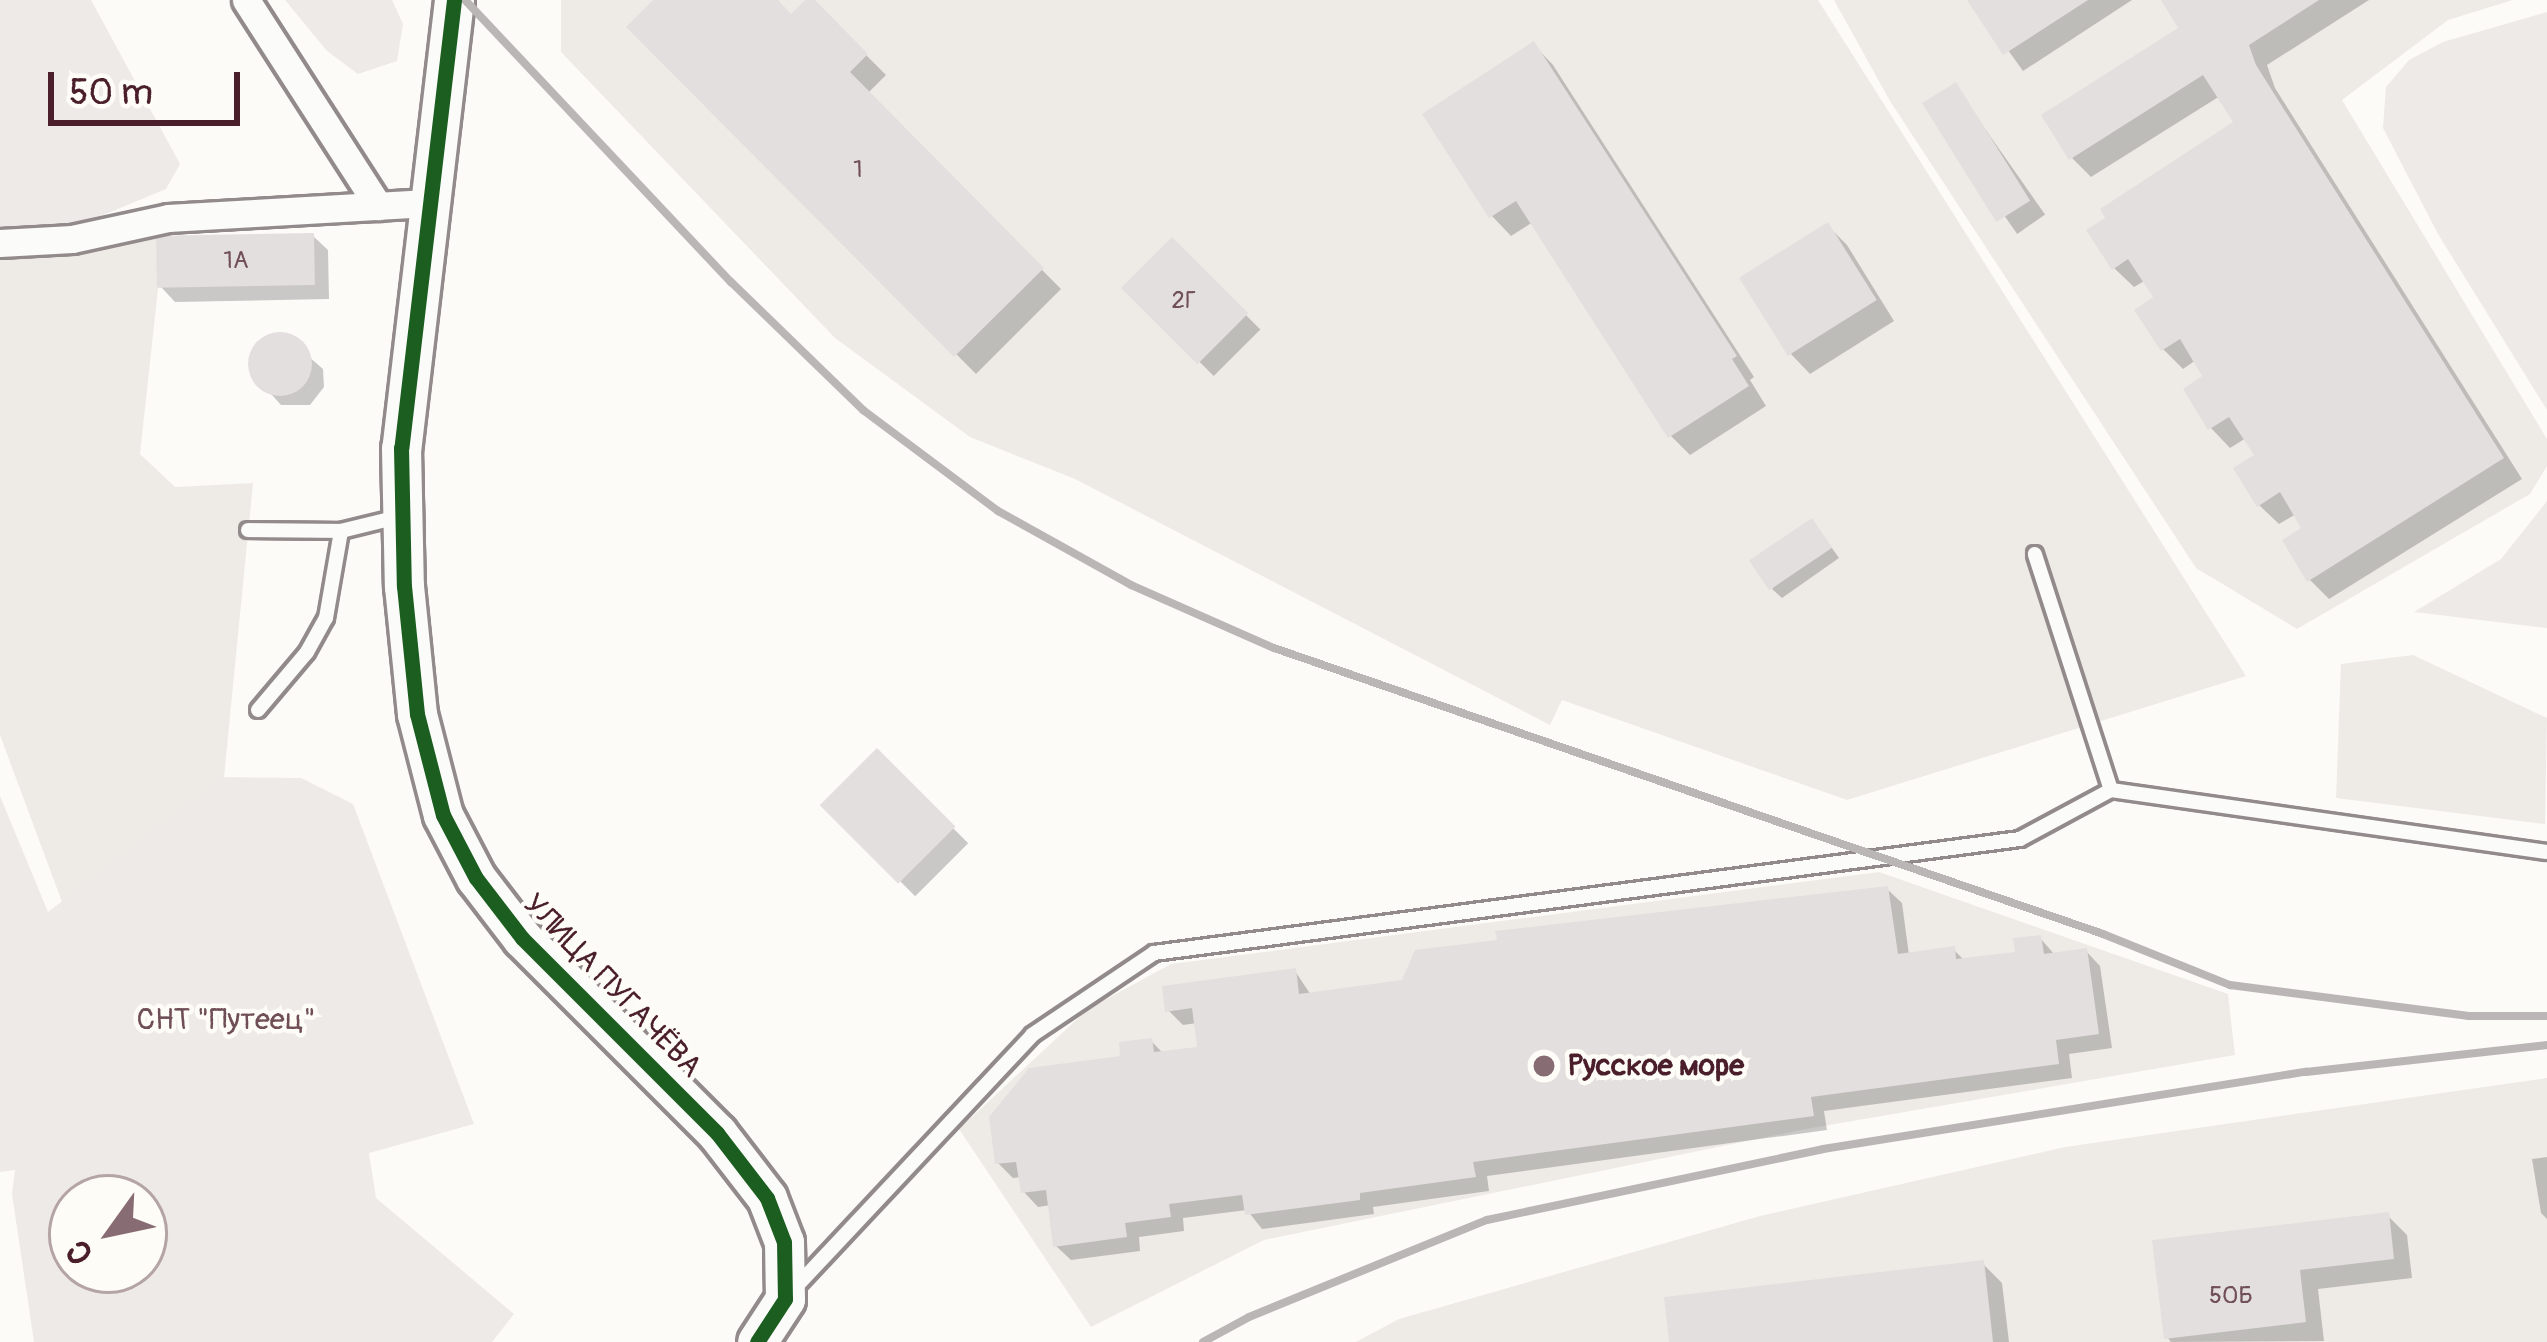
<!DOCTYPE html>
<meta charset="utf-8">
<style>
body{margin:0}
#map{position:relative;width:2547px;height:1342px;overflow:hidden;background:#fcfbf8;font-family:Pangolin,sans-serif}
div>[style]{position:absolute}
.built>*{inset:0;background:#eeebe7}
.green>*{inset:0;background:#eeeae8}
.shadow>*{inset:0;background:#0003;transform-origin:0 0}
.building>*{inset:0;background:#e2dfde;transform-origin:0 0}
.round{border-radius:50%}
.roads{filter:drop-shadow(3px 0 #928a8b) drop-shadow(-3px 0 #928a8b) drop-shadow(0 3px #928a8b) drop-shadow(0 -3px #928a8b)}
.lane>*{height:14px;margin:-7px;padding:0 7px;transform-origin:7px;border-radius:7px;background:#fbfbf9}
.street>*{height:27px;margin:-13.5px;padding:0 13.5px;transform-origin:13.5px;border-radius:13.5px;background:#fbfbf9}
.secondary>*{height:39px;margin:-19.5px;padding:0 19.5px;transform-origin:19.5px;border-radius:19.5px;background:#fbfbf9}
.rail>*{height:8px;margin:-4px;padding:0 4px;transform-origin:4px;border-radius:4px;background:#bbb6b6}
.cycleway>*{height:15px;margin:-7.5px;padding:0 7.5px;transform-origin:7.5px;border-radius:7.5px;background:#1b5e20}
.dots>*{width:33px;height:33px;translate:-50% -50%;box-sizing:border-box;border:6px solid #fdfcf7;border-radius:50%}
span{translate:-50% -50%;white-space:nowrap;text-align:center;line-height:1.15;-webkit-text-stroke:9px #fdfcf7;paint-order:stroke}
.number-label{font-size:24px;color:#704f58}
.number-label span{-webkit-text-stroke-width:0}
.street-label{font-size:30px;color:#4a1f2b}
.park-label{font-size:30px;color:#704e57}
.poi-label{font-size:30px;color:#4a1f2b;font-weight:700}
.left{translate:0 -50%;text-align:left}
.north{position:absolute;left:48px;top:1174px;width:120px;height:120px;box-sizing:border-box;background:#fdfcf7;border:3px solid #b5a4a5;border-radius:50%;rotate:237deg;font-size:33px;font-weight:700;line-height:48px;text-align:center;color:#4a1f2b}
.north::after{content:'';display:block;margin:auto;width:42px;height:54px;background:#886c73;clip-path:polygon(50% 0,100% 100%,50% 72%,0 100%)}
.scale{position:absolute;left:48px;top:72px;width:192px;height:54px;box-sizing:border-box;border:6px solid #4a1f2b;border-top:0;padding-left:15px;font-size:36px;line-height:42px;white-space:nowrap;color:#4a1f2b;-webkit-text-stroke:9px #fdfcf7;paint-order:stroke}
</style>
<div id="map">
<div class="built">
<div style="clip-path:polygon(561px 0,1818px 0,2246px 676px,1847px 800px,1562px 700px,1550px 725px,1075px 479px,970px 437px,835px 338px,561px 52px)"></div>
<div style="clip-path:polygon(1834px 0,2513px 0,2448px 20px,2342px 100px,2547px 439px,2547px 466px,2530px 494px,2297px 629px,2196px 568px,1890px 101px)"></div>
<div style="clip-path:polygon(156px 236px,158px 289px,140px 454px,175px 487px,253px 483px,224px 777px,62px 902px,0 735px,0 251px)"></div>
<div style="clip-path:polygon(2413px 655px,2547px 718px,2545px 824px,2336px 798px,2341px 664px)"></div>
<div style="clip-path:polygon(1879px 872px,2228px 994px,2235px 1055px,1806px 1129px,1264px 1240px,1091px 1327px,959px 1129px,1088px 1009px,1171px 964px)"></div>
<div style="clip-path:polygon(2547px 1078px,2547px 1342px,1356px 1342px,1399px 1319px,1760px 1216px,2065px 1147px)"></div>
</div>
<div class="green">
<div style="clip-path:polygon(0 0,91px 0,180px 164px,166px 189px,79px 225px,0 230px)"></div>
<div style="clip-path:polygon(285px 0,392px 0,403px 24px,397px 61px,358px 74px,327px 51px)"></div>
<div style="clip-path:polygon(2547px 12px,2547px 410px,2438px 234px,2383px 128px,2386px 87px,2409px 60px,2443px 42px)"></div>
<div style="clip-path:polygon(2547px 501px,2547px 628px,2414px 612px,2501px 559px)"></div>
<div style="clip-path:polygon(evenodd,224px 777px,301px 778px,353px 804px,474px 1124px,369px 1153px,376px 1198px,514px 1314px,492px 1342px,34px 1342px,12px 1194px,15px 1170px,0 1172px,0 796px,48px 912px,224px 777px,72px 1198px,144px 1198px,144px 1270px,72px 1270px,72px 1198px)"></div>
</div>
<div class="shadow">
<div style="clip-path:polygon(657px 0,774px 0,791px 18px,811px 0,886px 75px,867px 94px,1061px 289px,976px 374px,630px 27px)"></div>
<div style="clip-path:polygon(1972px 0,2132px 0,2023px 71px)"></div>
<div style="clip-path:polygon(2179px 0,2369px 0,2267px 65px,2275px 88px,2522px 479px,2329px 599px,2310px 580px,2305px 529px,2296px 514px,2279px 524px,2259px 505px,2258px 456px,2246px 438px,2230px 448px,2211px 428px,2206px 377px,2196px 360px,2183px 369px,2163px 349px,2158px 298px,2146px 280px,2134px 287px,2114px 268px,2237px 123px,2220px 96px,2091px 177px,2072px 158px,2183px 29px)"></div>
<div style="clip-path:polygon(1534px 45px,1553px 65px,1754px 377px,1750px 380px,1766px 406px,1690px 455px,1671px 436px,1533px 222px,1511px 236px,1492px 216px)"></div>
<div style="left:1955px;top:86px;width:157px;height:34px;rotate:55deg"></div>
<div style="clip-path:polygon(1827px 225px,1847px 245px,1894px 321px,1810px 374px,1791px 354px)"></div>
<div style="clip-path:polygon(313px 236px,328px 250px,329px 299px,175px 302px,161px 287px)"></div>
<div style="left:1172px;top:241px;width:125px;height:66px;rotate:45deg"></div>
<div style="clip-path:polygon(284px 335px,323px 369px,324px 387px,310px 405px,281px 405px,253px 374px,253px 355px,265px 339px)"></div>
<div style="clip-path:polygon(1820px 531px,1839px 558px,1782px 598px,1772px 589px)"></div>
<div style="left:877px;top:752px;width:129px;height:75px;rotate:45deg"></div>
<div style="clip-path:polygon(1887px 889px,1902px 903px,1909px 955px,1953px 949px,1965px 961px,2018px 954px,2040px 938px,2055px 955px,2086px 951px,2100px 966px,2112px 1048px,2069px 1054px,2072px 1078px,1824px 1111px,1827px 1130px,1487px 1176px,1489px 1191px,1373px 1207px,1374px 1214px,1262px 1229px,1247px 1210px,1183px 1218px,1184px 1231px,1139px 1237px,1140px 1251px,1071px 1260px,1056px 1246px,1051px 1205px,1038px 1207px,1024px 1192px,1021px 1177px,1013px 1178px,998px 1163px,1151px 1041px,1164px 1054px,1201px 1049px,1197px 1023px,1183px 1025px,1168px 1010px,1295px 971px,1311px 995px,1404px 983px)"></div>
<div style="clip-path:polygon(2547px 1157px,2547px 1219px,2541px 1213px,2532px 1159px)"></div>
<div style="clip-path:polygon(2388px 1216px,2407px 1235px,2412px 1278px,2318px 1289px,2324px 1341px,2171px 1342px,2167px 1337px)"></div>
<div style="clip-path:polygon(1982px 1263px,2002px 1283px,2009px 1342px,1672px 1342px)"></div>
</div>
<div class="building">
<div style="clip-path:polygon(653px 0,778px 0,791px 14px,805px 0,815px 0,868px 54px,850px 72px,1044px 268px,954px 357px,626px 27px)"></div>
<div style="clip-path:polygon(1967px 0,2088px 0,2003px 55px)"></div>
<div style="clip-path:polygon(2161px 0,2319px 0,2249px 45px,2256px 65px,2504px 458px,2307px 582px,2282px 540px,2301px 528px,2280px 492px,2257px 507px,2233px 468px,2254px 455px,2229px 417px,2208px 430px,2183px 389px,2202px 376px,2180px 339px,2161px 351px,2134px 310px,2153px 297px,2128px 259px,2112px 270px,2086px 230px,2105px 218px,2100px 209px,2233px 122px,2203px 75px,2069px 160px,2041px 115px,2178px 28px)"></div>
<div style="clip-path:polygon(1534px 41px,1737px 356px,1732px 359px,1749px 386px,1668px 438px,1516px 201px,1489px 218px,1422px 114px)"></div>
<div style="left:1956px;top:82px;width:140px;height:40px;rotate:58deg"></div>
<div style="left:1828px;top:222px;width:92px;height:105px;rotate:58deg"></div>
<div style="left:314px;top:233px;width:52px;height:158px;rotate:89deg"></div>
<div style="left:1172px;top:237px;width:108px;height:72px;rotate:45deg"></div>
<div class="round" style="left:248px;top:332px;width:64px;height:64px"></div>
<div style="left:1812px;top:518px;width:36px;height:76px;rotate:56deg"></div>
<div style="left:877px;top:748px;width:111px;height:81px;rotate:45deg"></div>
<div style="clip-path:polygon(1888px 886px,1898px 954px,1955px 946px,1956px 959px,2015px 952px,2013px 938px,2041px 935px,2044px 954px,2087px 948px,2099px 1034px,2056px 1040px,2059px 1064px,1811px 1097px,1814px 1116px,1473px 1162px,1476px 1177px,1360px 1193px,1360px 1200px,1245px 1215px,1242px 1195px,1169px 1204px,1171px 1217px,1125px 1223px,1127px 1237px,1053px 1247px,1046px 1190px,1021px 1193px,1016px 1162px,995px 1164px,989px 1117px,1029px 1068px,1120px 1056px,1119px 1042px,1152px 1038px,1154px 1052px,1197px 1047px,1192px 1008px,1165px 1012px,1162px 986px,1296px 968px,1299px 994px,1402px 980px,1415px 950px,1497px 940px,1495px 931px)"></div>
<div style="clip-path:polygon(2389px 1212px,2394px 1259px,2300px 1270px,2306px 1322px,2164px 1339px,2152px 1240px)"></div>
<div style="clip-path:polygon(1984px 1260px,1993px 1342px,1669px 1342px,1664px 1297px)"></div>
</div>
<div class="roads">
<div class="lane">
<div style="left:248px;top:530px;width:93px;rotate:0.6deg"></div>
<div style="left:258px;top:710px;width:76px;rotate:-49.8deg"></div>
<div style="left:307px;top:652px;width:39px;rotate:-61deg"></div>
<div style="left:326px;top:618px;width:88px;rotate:-80.2deg"></div>
<div style="left:341px;top:531px;width:59px;rotate:-13.8deg"></div>
<div style="left:2111px;top:790px;width:440px;rotate:8.1deg"></div>
<div style="left:792px;top:1291px;width:351px;rotate:-46.8deg"></div>
<div style="left:1032px;top:1035px;width:147px;rotate:-33.9deg"></div>
<div style="left:1154px;top:953px;width:873px;rotate:-7.5deg"></div>
<div style="left:2020px;top:839px;width:103px;rotate:-28.3deg"></div>
<div style="left:2111px;top:790px;width:248px;rotate:-107.9deg"></div>
</div>
<div class="street">
<div style="left:246px;top:0;width:245px;rotate:57.3deg"></div>
<div style="left:0;top:243px;width:72px;rotate:-3.2deg"></div>
<div style="left:72px;top:239px;width:98px;rotate:-12.3deg"></div>
<div style="left:168px;top:218px;width:260px;rotate:-3.3deg"></div>
</div>
<div class="secondary">
<div style="left:454px;top:0;width:451px;rotate:96.7deg"></div>
<div style="left:401px;top:448px;width:138px;rotate:88.8deg"></div>
<div style="left:404px;top:586px;width:129px;rotate:84.2deg"></div>
<div style="left:417px;top:714px;width:104px;rotate:75.6deg"></div>
<div style="left:443px;top:815px;width:71px;rotate:62.4deg"></div>
<div style="left:476px;top:878px;width:76px;rotate:52.5deg"></div>
<div style="left:522px;top:938px;width:276px;rotate:45deg"></div>
<div style="left:717px;top:1133px;width:82px;rotate:52.4deg"></div>
<div style="left:767px;top:1198px;width:47px;rotate:68.9deg"></div>
<div style="left:784px;top:1242px;width:57px;rotate:89deg"></div>
<div style="left:785px;top:1299px;width:51px;rotate:123.1deg"></div>
</div>
</div>
<div class="rail">
<div style="left:465px;top:0;width:388px;rotate:46.7deg"></div>
<div style="left:731px;top:282px;width:184px;rotate:44.1deg"></div>
<div style="left:863px;top:410px;width:169px;rotate:36.8deg"></div>
<div style="left:998px;top:511px;width:152px;rotate:29.1deg"></div>
<div style="left:1131px;top:585px;width:156px;rotate:23.8deg"></div>
<div style="left:1274px;top:648px;width:877px;rotate:19.03deg"></div>
<div style="left:2103px;top:934px;width:137px;rotate:21.9deg"></div>
<div style="left:2230px;top:985px;width:241px;rotate:7.4deg"></div>
<div style="left:2469px;top:1016px;width:78px"></div>
<div style="left:1203px;top:1342px;width:52px;rotate:-28.5deg"></div>
<div style="left:1249px;top:1317px;width:257px;rotate:-22.2deg"></div>
<div style="left:1487px;top:1220px;width:343px;rotate:-11.9deg"></div>
<div style="left:1823px;top:1149px;width:489px;rotate:-9.1deg"></div>
<div style="left:2306px;top:1072px;width:243px;rotate:-6.4deg"></div>
</div>
<div class="cycleway">
<div style="left:454px;top:0;width:451px;rotate:96.7deg"></div>
<div style="left:401px;top:448px;width:138px;rotate:88.8deg"></div>
<div style="left:404px;top:586px;width:129px;rotate:84.2deg"></div>
<div style="left:417px;top:714px;width:104px;rotate:75.6deg"></div>
<div style="left:443px;top:815px;width:71px;rotate:62.4deg"></div>
<div style="left:476px;top:878px;width:76px;rotate:52.5deg"></div>
<div style="left:522px;top:938px;width:276px;rotate:45deg"></div>
<div style="left:717px;top:1133px;width:82px;rotate:52.4deg"></div>
<div style="left:767px;top:1198px;width:47px;rotate:68.9deg"></div>
<div style="left:784px;top:1242px;width:57px;rotate:89deg"></div>
<div style="left:785px;top:1299px;width:51px;rotate:123.1deg"></div>
</div>
<div class="dots">
<div style="left:1544px;top:1066px;background:#886c73"></div>
</div>
<div class="number-label">
<span style="left:858px;top:170px">1</span>
<span style="left:236px;top:261px">1А</span>
<span style="left:1184px;top:301px">2Г</span>
<span style="left:2231px;top:1296px">50Б</span>
</div>
<div class="street-label">
<span style="left:612px;top:986px;rotate:46deg">УЛИЦА ПУГАЧЁВА</span>
</div>
<div class="park-label">
<span style="left:226px;top:1020px">СНТ "Путеец"</span>
</div>
<div class="poi-label">
<span class="left" style="left:1568px;top:1066px">Русское море</span>
</div>
<div class="north">С</div>
<div class="scale">50 m</div>
</div>
